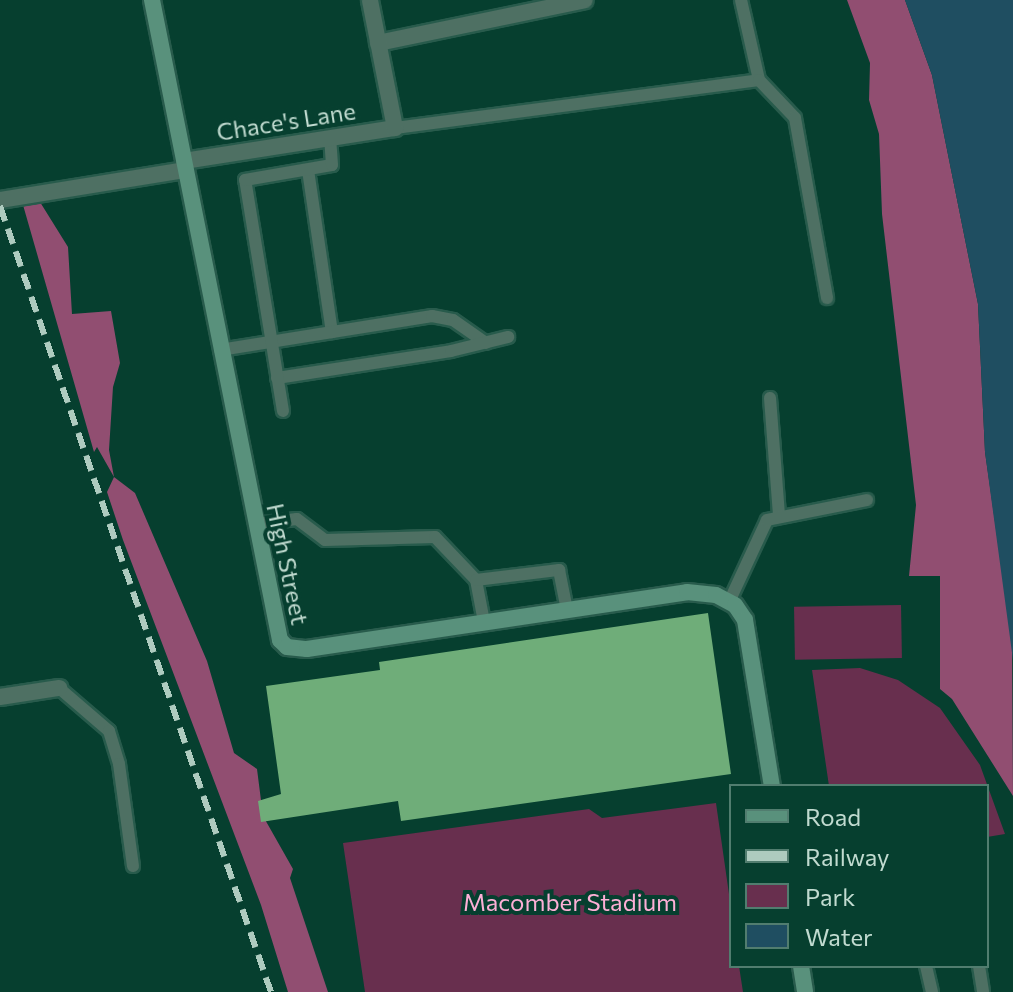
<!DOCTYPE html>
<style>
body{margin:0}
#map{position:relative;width:1013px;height:992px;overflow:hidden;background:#063f2f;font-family:Commissioner,sans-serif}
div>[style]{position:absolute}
.green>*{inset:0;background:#682f4e;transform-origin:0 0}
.forest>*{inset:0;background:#914e71}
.water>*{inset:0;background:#1f4e61}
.building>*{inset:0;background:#6fad79}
.roads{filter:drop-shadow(2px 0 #285b4c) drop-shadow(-2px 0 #285b4c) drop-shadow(0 2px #285b4c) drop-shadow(0 -2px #285b4c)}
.lane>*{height:12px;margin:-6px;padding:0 6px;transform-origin:6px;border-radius:6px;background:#4e7063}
.street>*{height:16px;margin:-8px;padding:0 8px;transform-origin:8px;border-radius:8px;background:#4e7063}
.secondary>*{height:16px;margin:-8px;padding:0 8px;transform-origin:8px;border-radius:8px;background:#59917c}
.rail>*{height:6px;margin-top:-3px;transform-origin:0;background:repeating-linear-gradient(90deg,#aecbbf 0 16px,transparent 0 24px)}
span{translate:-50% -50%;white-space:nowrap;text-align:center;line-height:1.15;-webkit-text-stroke:8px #063f2f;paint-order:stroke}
.street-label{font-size:24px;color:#c1dbd0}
.park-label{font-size:24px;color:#fdafd6}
.legend{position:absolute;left:729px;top:784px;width:260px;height:184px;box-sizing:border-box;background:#063f2f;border:2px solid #517d6f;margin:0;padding:10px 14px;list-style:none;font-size:24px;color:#c1dbd0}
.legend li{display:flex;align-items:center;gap:16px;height:40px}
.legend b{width:40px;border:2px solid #517d6f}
</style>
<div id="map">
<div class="green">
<div style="left:901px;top:605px;width:53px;height:107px;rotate:89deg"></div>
<div style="clip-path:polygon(860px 668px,898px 680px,940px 708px,980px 765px,1005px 834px,987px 837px,987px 786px,829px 786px,812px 670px)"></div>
<div style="clip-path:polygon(716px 803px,731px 908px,731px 966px,739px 966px,743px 992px,365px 992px,343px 843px,589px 809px,602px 818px)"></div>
</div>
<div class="forest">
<div style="clip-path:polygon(847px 0,905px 0,932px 75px,978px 304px,985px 452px,1012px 641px,1013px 796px,952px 699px,940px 689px,940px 576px,909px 576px,916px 505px,882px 214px,879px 134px,869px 100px,870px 63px)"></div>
<div style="clip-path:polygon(40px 202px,68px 247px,72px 314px,111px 311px,120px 363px,113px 387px,109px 450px,114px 477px,135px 493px,207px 661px,234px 753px,257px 769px,263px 816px,293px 869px,290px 878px,328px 992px,288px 992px,261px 905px,123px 540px,107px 492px,114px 477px,97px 447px,94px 452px,23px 205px)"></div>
</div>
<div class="water">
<div style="clip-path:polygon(905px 0,1013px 0,1013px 660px,985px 452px,978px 304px,932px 75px)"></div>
</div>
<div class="building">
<div style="clip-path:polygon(708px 613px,731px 774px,401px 821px,398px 801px,261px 822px,258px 801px,281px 794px,266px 686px,380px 670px,379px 662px)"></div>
</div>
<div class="roads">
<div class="lane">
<div style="left:741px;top:0;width:82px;rotate:77.3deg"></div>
<div style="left:395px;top:128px;width:367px;rotate:-7.5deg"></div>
<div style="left:759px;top:80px;width:52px;rotate:46.5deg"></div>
<div style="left:795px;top:118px;width:183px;rotate:79.9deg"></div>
<div style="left:308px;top:170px;width:164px;rotate:81.6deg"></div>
<div style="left:220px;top:350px;width:215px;rotate:-9.1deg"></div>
<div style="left:432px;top:316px;width:21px;rotate:11deg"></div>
<div style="left:453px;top:320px;width:40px;rotate:34.9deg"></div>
<div style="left:277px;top:378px;width:176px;rotate:-8.8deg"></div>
<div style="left:451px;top:351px;width:59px;rotate:-13.8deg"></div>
<div style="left:770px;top:398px;width:118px;rotate:85.6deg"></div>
<div style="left:283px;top:411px;width:234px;rotate:-99.3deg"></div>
<div style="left:245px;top:180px;width:88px;rotate:-9.8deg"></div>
<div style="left:332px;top:165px;width:27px;rotate:-94deg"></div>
<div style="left:255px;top:524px;width:42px;rotate:-6.8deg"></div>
<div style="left:297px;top:519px;width:35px;rotate:37deg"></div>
<div style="left:325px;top:540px;width:110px;rotate:-1.6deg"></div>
<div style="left:435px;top:537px;width:59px;rotate:46.4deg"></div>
<div style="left:476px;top:580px;width:43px;rotate:79.2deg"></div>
<div style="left:476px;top:580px;width:84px;rotate:-6.9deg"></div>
<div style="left:559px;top:570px;width:41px;rotate:78.7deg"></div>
<div style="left:729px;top:602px;width:90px;rotate:-65.1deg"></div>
<div style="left:767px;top:520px;width:102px;rotate:-11.3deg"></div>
<div style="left:59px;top:688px;width:66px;rotate:40.7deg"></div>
<div style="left:109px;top:731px;width:34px;rotate:73deg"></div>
<div style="left:119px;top:764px;width:103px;rotate:82.2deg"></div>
<div style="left:926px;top:966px;width:27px;rotate:77deg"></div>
<div style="left:979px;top:966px;width:26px;rotate:81deg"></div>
</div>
<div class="street">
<div style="left:378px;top:43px;width:211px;rotate:-11.7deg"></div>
<div style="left:184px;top:161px;width:214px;rotate:-8.9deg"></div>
<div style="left:395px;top:128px;width:130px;rotate:-101.1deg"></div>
<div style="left:0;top:200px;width:188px;rotate:-9.2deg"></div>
<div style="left:0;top:697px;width:60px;rotate:-8.7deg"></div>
</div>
<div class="secondary">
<div style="left:152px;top:0;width:653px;rotate:78.69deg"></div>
<div style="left:280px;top:640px;width:10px;rotate:45deg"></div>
<div style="left:287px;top:647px;width:20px;rotate:6deg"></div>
<div style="left:307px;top:649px;width:384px;rotate:-8.5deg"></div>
<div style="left:687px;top:592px;width:29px;rotate:6deg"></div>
<div style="left:716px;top:595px;width:21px;rotate:28deg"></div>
<div style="left:735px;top:605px;width:18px;rotate:56deg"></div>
<div style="left:745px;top:620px;width:168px;rotate:80.8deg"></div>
<div style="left:801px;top:966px;width:26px;rotate:81deg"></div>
</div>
</div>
<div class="rail">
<div style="left:0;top:206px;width:831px;rotate:70.98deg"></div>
</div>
<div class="street-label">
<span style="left:286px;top:121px;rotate:-9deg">Chace's Lane</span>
<span style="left:288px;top:564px;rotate:78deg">High Street</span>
</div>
<div class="park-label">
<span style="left:570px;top:902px">Macomber Stadium</span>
</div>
<ul class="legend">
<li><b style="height:10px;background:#59917c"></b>Road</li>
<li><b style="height:10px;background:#aecbbf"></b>Railway</li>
<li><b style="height:22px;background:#682f4e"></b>Park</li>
<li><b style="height:22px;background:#1f4e61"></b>Water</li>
</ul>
</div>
